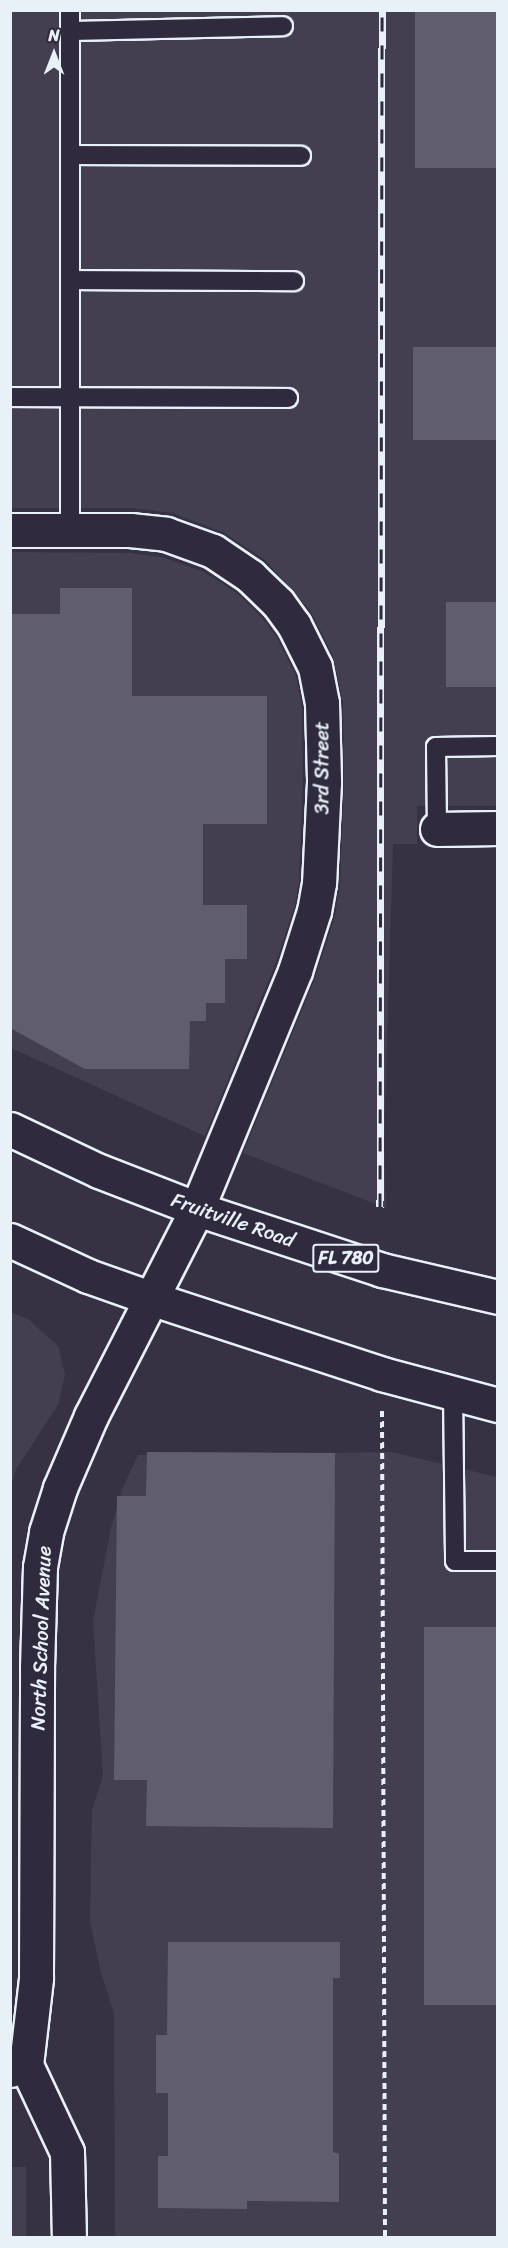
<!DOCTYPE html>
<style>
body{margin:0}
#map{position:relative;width:508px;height:2248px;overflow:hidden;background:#363244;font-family:Sriracha,sans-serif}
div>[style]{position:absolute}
.built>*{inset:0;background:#433f51;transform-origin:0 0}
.building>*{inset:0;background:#605e6e;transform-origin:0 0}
.path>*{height:4px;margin-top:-2px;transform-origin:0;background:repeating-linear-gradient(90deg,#e8f1f8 0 6px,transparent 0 10.5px)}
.roads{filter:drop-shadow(2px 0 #e8f1f8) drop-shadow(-2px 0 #e8f1f8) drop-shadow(0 2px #e8f1f8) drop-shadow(0 -2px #e8f1f8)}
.lane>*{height:18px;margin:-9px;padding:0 9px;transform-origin:9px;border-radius:9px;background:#2f2a3d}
.street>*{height:33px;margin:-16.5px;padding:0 16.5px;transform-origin:16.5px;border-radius:16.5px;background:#2f2a3d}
.secondary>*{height:33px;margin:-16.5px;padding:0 16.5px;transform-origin:16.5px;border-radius:16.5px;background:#2f2a3d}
.primary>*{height:33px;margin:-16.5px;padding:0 16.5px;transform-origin:16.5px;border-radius:16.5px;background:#2f2a3d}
.rail>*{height:7px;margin-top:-3.5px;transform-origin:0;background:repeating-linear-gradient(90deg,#2f2a3d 0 14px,#e8f1f8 0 28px);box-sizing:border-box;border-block:2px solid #e8f1f8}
span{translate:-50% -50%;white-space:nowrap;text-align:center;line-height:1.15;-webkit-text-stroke:6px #2f2a3d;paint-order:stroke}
.shield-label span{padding:2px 4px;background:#2f2a3d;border:2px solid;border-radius:4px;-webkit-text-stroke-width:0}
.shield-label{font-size:18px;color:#e8f1f8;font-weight:700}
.street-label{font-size:20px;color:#e8f1f8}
.frame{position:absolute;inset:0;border:12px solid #e8f1f8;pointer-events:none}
.north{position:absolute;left:24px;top:24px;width:60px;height:60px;-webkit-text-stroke:4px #2f2a3d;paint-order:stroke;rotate:0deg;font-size:16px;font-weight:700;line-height:24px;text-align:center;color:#e8f1f8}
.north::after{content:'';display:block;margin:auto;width:21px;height:27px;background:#e8f1f8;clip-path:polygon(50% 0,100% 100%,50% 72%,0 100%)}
</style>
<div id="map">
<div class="built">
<div style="clip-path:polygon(11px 11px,497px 11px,497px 806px,417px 806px,417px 844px,393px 844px,384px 1144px,386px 1208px,243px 1153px,314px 981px,335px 916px,340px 885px,344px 782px,343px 702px,333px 656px,310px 610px,264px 559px,223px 532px,172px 513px,131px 508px,11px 508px)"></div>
<div style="clip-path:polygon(11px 552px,129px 553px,162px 557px,204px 572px,238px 594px,263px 619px,277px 638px,296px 676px,302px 706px,303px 782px,299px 881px,295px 905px,276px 962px,205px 1136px,11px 1048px)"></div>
<div style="clip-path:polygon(11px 1312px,28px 1319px,58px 1346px,65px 1375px,58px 1405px,16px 1469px,11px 1487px)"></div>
<div style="clip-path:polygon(392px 1452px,497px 1477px,497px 2237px,115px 2237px,114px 2013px,101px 1973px,90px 1922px,92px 1810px,103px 1776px,93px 1621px,111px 1528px,123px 1487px,138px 1455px)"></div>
<div style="left:10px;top:2167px;width:16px;height:70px"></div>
</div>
<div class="building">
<div style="left:415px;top:10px;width:83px;height:158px"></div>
<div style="left:498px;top:347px;width:93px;height:85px;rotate:90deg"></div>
<div style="clip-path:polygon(60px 588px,132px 588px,132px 696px,267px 696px,267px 824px,203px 824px,203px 905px,247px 905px,247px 959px,225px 959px,225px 1003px,206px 1003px,206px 1021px,190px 1021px,189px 1069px,85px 1069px,10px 1028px,10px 614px,60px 614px)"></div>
<div style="left:498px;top:602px;width:85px;height:52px;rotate:90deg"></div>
<div style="clip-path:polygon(147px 1452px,335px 1453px,333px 1828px,146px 1826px,147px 1780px,114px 1780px,117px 1496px,146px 1496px)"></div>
<div style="left:424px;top:1627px;width:74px;height:378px"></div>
<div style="clip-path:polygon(168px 1942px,340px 1942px,340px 1978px,333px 1978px,333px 2152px,339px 2154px,339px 2202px,247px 2201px,247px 2209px,158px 2208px,158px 2156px,168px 2156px,168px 2093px,156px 2093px,156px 2035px,167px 2035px)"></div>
</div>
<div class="path">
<div style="left:382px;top:1411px;width:827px;rotate:89.79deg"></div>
</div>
<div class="roads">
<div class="lane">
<div style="left:70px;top:31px;width:213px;rotate:-1.3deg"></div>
<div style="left:70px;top:155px;width:231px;rotate:0.2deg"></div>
<div style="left:70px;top:280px;width:224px;rotate:0.3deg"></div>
<div style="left:10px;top:397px;width:278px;rotate:0.2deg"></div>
<div style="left:70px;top:530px;width:520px;rotate:-90deg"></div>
<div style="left:437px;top:829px;width:82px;rotate:-90.7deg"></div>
<div style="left:436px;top:747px;width:62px;rotate:-0.9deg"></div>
<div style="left:453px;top:1392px;width:169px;rotate:89.3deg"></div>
<div style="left:455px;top:1561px;width:43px"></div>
</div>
<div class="street">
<div style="left:10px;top:530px;width:120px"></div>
<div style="left:130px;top:530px;width:36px;rotate:6deg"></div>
<div style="left:166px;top:534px;width:50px;rotate:19.9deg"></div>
<div style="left:213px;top:551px;width:45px;rotate:34deg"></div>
<div style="left:250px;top:576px;width:39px;rotate:44deg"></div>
<div style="left:278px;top:603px;width:27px;rotate:54deg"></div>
<div style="left:294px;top:625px;width:47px;rotate:63.4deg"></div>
<div style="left:315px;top:667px;width:37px;rotate:79deg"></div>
<div style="left:322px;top:703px;width:79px;rotate:88.5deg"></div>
<div style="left:324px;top:782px;width:101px;rotate:92.8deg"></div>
<div style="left:319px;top:883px;width:28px;rotate:100deg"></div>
<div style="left:314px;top:911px;width:63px;rotate:107.6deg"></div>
<div style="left:295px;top:971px;width:257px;rotate:112.4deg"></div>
<div style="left:437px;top:829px;width:61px;rotate:-0.9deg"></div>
<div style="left:26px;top:2065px;width:96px;rotate:64.8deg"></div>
<div style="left:67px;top:2152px;width:86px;rotate:88.7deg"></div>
</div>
<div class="secondary">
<div style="left:10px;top:2070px;width:17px;rotate:-17deg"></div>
<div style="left:26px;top:2065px;width:88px;rotate:-83.4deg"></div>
<div style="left:36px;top:1978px;width:310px;rotate:-89.8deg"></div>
<div style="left:37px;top:1668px;width:101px;rotate:-88.3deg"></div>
<div style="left:40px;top:1567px;width:36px;rotate:-80deg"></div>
<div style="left:46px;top:1532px;width:46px;rotate:-72.3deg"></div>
<div style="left:60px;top:1488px;width:78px;rotate:-66.7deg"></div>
<div style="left:91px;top:1416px;width:233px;rotate:-62.9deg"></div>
</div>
<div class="primary">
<div style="left:10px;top:1129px;width:98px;rotate:25.3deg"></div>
<div style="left:99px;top:1171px;width:105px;rotate:21.2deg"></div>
<div style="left:197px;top:1209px;width:195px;rotate:18.2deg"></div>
<div style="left:382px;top:1270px;width:119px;rotate:13.1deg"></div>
<div style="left:10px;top:1240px;width:86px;rotate:24.8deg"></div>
<div style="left:88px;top:1276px;width:69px;rotate:19.5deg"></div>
<div style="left:153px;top:1299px;width:241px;rotate:18.1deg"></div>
<div style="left:382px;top:1374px;width:120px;rotate:15deg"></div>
</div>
</div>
<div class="rail">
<div style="left:380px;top:1207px;width:1197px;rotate:-89.9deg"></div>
</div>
<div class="shield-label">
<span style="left:346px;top:1258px">FL 780</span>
</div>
<div class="street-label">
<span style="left:322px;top:768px;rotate:-90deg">3rd Street</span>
<span style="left:233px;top:1220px;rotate:19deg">Fruitville Road</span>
<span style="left:41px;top:1638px;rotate:-88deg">North School Avenue</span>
</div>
<div class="frame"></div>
<div class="north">N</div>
</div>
